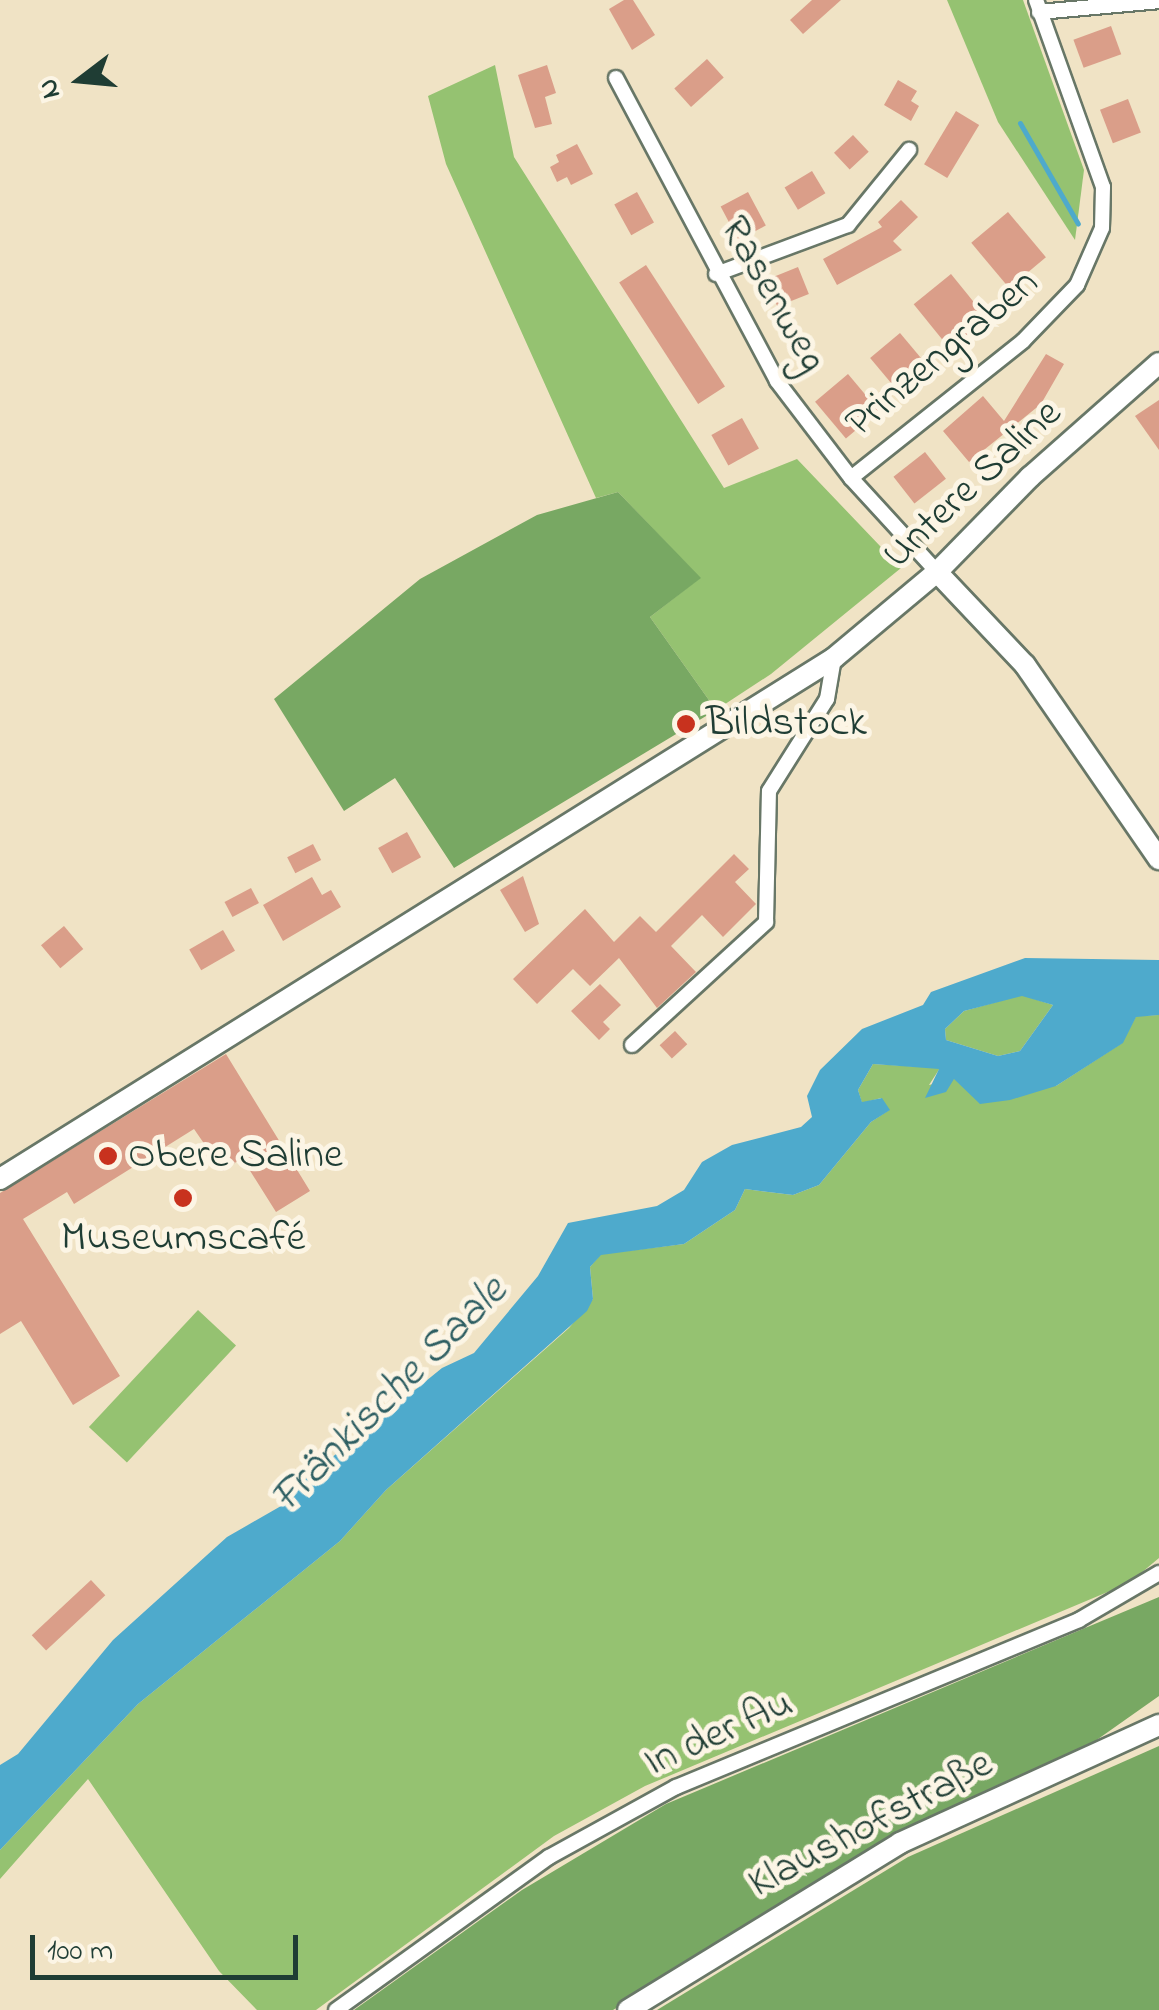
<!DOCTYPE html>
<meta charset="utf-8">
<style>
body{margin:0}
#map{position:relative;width:1159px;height:2010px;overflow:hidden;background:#f0e3c5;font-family:"Indie Flower",sans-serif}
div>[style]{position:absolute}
.green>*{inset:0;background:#95c271;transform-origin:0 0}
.forest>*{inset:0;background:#78a863}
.water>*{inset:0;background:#4eaacc}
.stream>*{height:5px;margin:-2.5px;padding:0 2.5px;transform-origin:2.5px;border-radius:2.5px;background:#4eaacc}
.building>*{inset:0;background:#da9e89;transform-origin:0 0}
.roads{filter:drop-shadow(2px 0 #687767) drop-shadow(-2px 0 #687767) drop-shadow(0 2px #687767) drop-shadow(0 -2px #687767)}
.minor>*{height:14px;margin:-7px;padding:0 7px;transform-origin:7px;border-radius:7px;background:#fff}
.secondary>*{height:20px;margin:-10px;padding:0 10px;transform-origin:10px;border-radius:10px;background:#fff}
.dots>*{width:28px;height:28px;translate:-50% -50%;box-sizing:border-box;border:5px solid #fcf5e5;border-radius:50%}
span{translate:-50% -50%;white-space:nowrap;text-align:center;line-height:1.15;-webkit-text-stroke:10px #fcf5e5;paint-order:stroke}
.street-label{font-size:42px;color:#1f3d34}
.poi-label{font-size:42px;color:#1f3d34}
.left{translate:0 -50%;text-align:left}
.water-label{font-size:45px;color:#2d5e62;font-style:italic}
.north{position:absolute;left:30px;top:30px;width:100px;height:100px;-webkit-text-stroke:8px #fcf5e5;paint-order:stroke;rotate:254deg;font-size:28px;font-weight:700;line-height:40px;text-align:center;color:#1f3d34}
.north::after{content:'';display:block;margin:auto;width:35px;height:45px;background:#1f3d34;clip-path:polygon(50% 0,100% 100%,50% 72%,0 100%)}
.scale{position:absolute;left:30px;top:1935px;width:268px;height:45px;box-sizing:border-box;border:5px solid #1f3d34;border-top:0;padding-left:12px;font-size:30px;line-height:35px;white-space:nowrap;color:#1f3d34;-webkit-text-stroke:8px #fcf5e5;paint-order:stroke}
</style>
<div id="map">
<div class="green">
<div style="clip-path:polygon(947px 0,1023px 0,1084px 170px,1075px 240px,998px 122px)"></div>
<div style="clip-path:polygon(495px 65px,514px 157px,724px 488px,797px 459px,901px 568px,771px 674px,716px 710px,650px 617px,700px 578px,618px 492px,596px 498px,446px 164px,428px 96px)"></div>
<div style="clip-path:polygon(1022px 995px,1053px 1005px,1020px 1051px,998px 1056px,946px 1040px,945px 1029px,964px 1011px)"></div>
<div style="clip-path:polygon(1159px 1015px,1159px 1558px,1129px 1583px,645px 1786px,554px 1836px,316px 2010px,257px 2010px,219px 1971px,88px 1779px,0 1879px,0 1850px,138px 1704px,340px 1541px,386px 1490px,569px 1328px,593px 1299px,590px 1267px,601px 1254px,684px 1244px,735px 1210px,745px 1189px,793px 1195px,819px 1185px,871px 1122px,889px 1110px,881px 1098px,862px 1103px,858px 1090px,873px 1064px,940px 1068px,929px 1085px,954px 1079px,1056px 1086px,1122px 1043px,1136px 1016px)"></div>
<div style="left:198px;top:1310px;width:52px;height:160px;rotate:43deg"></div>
</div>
<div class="forest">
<div style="clip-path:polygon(618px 492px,701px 578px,650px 617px,716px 710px,454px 868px,395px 778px,344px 811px,274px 699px,420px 579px,537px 515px)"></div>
<div style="clip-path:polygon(1159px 1597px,1159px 1696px,1064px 1763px,793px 1900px,613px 2010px,354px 2010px,522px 1890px,666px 1804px)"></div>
<div style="clip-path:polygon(1159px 1746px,1159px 2010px,657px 2010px,908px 1857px)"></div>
</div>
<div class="water">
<div style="clip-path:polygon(evenodd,1025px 958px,1159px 960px,1159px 1015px,1136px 1017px,1123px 1043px,1056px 1086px,1010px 1100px,980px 1104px,954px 1079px,946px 1092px,925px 1098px,939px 1069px,873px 1064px,858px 1090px,862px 1102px,882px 1098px,890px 1110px,871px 1122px,819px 1185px,793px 1195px,745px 1189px,735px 1210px,684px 1244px,601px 1255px,590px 1267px,593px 1299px,587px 1311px,386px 1490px,340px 1541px,138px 1704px,0 1850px,0 1765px,18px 1754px,113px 1640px,227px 1537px,288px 1502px,293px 1489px,442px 1368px,474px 1353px,538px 1276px,568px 1223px,657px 1206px,684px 1190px,702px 1162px,732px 1145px,801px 1127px,812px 1117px,807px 1096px,820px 1070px,862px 1029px,923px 1005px,931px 992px,1025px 958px,1022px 996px,1053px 1005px,1020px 1051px,998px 1056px,946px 1040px,945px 1029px,964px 1011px,1022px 996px)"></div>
</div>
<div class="stream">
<div style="left:1020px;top:123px;width:116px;rotate:60.1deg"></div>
</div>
<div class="building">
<div style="clip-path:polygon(624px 0,633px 0,655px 35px,632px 50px,609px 9px)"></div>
<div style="clip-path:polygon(812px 0,841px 0,803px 34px,790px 20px)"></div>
<div style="left:1111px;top:26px;width:30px;height:40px;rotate:70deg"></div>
<div style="left:707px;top:59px;width:25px;height:44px;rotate:48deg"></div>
<div style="clip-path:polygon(547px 65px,556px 93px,545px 97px,552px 124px,535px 128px,518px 75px)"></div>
<div style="clip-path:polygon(898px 80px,917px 91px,911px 101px,919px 106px,911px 121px,884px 105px)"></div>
<div style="left:1128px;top:99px;width:36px;height:30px;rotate:69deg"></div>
<div style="left:956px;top:111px;width:27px;height:62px;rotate:31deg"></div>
<div style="left:853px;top:135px;width:23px;height:26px;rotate:47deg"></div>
<div style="clip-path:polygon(577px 144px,593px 174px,571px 185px,567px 177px,557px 182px,550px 167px,559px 162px,556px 155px)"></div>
<div style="left:812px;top:171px;width:26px;height:32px;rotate:59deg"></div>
<div style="left:637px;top:192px;width:35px;height:26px;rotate:61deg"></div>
<div style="left:748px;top:192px;width:38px;height:31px;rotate:62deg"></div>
<div style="clip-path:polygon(901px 200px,918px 217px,893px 241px,902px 250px,837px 285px,823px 259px,882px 227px,878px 222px)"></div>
<div style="left:1008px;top:212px;width:59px;height:48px;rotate:50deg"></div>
<div style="left:646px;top:265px;width:145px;height:32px;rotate:57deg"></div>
<div style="left:798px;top:267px;width:29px;height:34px;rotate:68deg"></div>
<div style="left:951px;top:274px;width:58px;height:48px;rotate:51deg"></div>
<div style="left:900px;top:333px;width:45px;height:39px;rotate:50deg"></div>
<div style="clip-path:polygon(1046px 354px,1064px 364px,1041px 404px,969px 462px,943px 431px,983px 396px,1004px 421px)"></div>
<div style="left:848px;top:374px;width:48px;height:43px;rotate:50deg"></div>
<div style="clip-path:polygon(1159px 400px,1159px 450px,1135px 416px)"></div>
<div style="left:742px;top:418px;width:35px;height:35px;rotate:61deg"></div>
<div style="left:925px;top:452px;width:34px;height:40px;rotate:52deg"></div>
<div style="left:407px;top:832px;width:29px;height:33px;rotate:61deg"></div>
<div style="left:313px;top:844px;width:18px;height:29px;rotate:63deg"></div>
<div style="clip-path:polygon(734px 854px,749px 869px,735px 882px,756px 904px,723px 937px,702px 915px,671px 946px,696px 972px,657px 1008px,619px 958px,590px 986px,573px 969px,537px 1004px,513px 979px,585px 909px,614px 942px,640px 916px,656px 932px)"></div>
<div style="clip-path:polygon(523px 876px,539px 924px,525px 932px,500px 890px)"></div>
<div style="clip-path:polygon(312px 877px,322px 895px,331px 890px,341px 907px,283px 941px,263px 905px)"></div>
<div style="left:251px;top:888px;width:17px;height:30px;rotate:62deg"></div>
<div style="left:64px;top:926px;width:30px;height:30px;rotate:50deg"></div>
<div style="left:223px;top:930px;width:24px;height:39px;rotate:60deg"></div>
<div style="clip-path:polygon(600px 984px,621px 1005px,603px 1022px,610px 1029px,599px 1040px,571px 1011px)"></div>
<div style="left:675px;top:1031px;width:18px;height:21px;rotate:47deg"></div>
<div style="clip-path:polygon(226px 1054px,310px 1191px,276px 1212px,242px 1158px,223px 1171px,194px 1129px,74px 1204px,67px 1192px,23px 1219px,120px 1376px,73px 1405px,21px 1321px,0 1334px,0 1193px)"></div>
<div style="left:91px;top:1580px;width:21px;height:81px;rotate:47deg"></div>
</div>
<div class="roads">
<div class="minor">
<div style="left:1039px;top:12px;width:121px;rotate:-5.2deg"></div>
<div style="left:616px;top:78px;width:343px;rotate:62deg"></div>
<div style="left:777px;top:381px;width:122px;rotate:52.7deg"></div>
<div style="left:851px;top:478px;width:127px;rotate:47.5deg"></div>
<div style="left:716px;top:274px;width:141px;rotate:-20.4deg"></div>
<div style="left:848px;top:225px;width:97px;rotate:-50.9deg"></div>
<div style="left:851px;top:478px;width:220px;rotate:-38.5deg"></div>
<div style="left:1023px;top:341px;width:78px;rotate:-46deg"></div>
<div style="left:1077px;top:285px;width:62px;rotate:-66.3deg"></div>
<div style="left:1102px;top:228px;width:41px;rotate:-88.6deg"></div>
<div style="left:1103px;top:187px;width:199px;rotate:-109.7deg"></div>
<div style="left:632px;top:1045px;width:182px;rotate:-42.5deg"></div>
<div style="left:766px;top:922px;width:131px;rotate:-88.7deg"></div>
<div style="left:769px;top:791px;width:109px;rotate:-57.8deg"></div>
<div style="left:827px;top:699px;width:42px;rotate:-80.3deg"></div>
<div style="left:336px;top:2010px;width:262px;rotate:-35.7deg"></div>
<div style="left:549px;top:1857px;width:145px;rotate:-28.9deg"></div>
<div style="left:676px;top:1787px;width:436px;rotate:-22.5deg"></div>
<div style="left:1079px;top:1620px;width:93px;rotate:-30.4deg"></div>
</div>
<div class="secondary">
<div style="left:937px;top:572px;width:128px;rotate:46.6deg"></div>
<div style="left:1025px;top:665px;width:236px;rotate:55.4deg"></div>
<div style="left:0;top:1179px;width:983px;rotate:-31.99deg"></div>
<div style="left:834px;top:658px;width:134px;rotate:-39.9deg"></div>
<div style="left:937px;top:572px;width:133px;rotate:-45.6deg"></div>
<div style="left:1030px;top:477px;width:172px;rotate:-41.5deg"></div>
<div style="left:628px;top:2010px;width:319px;rotate:-31.5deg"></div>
<div style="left:900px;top:1843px;width:285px;rotate:-24.5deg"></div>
</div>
</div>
<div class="dots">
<div style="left:686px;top:724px;background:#c8321e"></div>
<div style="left:108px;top:1156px;background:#c8321e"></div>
<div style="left:183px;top:1198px;background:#c8321e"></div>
</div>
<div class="street-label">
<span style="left:772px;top:295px;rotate:60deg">Rasenweg</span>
<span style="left:943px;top:354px;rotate:-40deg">Prinzengraben</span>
<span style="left:973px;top:485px;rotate:-43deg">Untere Saline</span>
<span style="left:719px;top:1734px;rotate:-24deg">In der Au</span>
<span style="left:871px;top:1825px;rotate:-28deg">Klaushofstraße</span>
</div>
<div class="poi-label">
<span class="left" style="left:706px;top:724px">Bildstock</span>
<span class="left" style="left:128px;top:1156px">Obere Saline</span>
<span style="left:183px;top:1239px">Museumscafé</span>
</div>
<div class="water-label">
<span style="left:390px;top:1396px;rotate:-45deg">Fränkische Saale</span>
</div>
<div class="north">N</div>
<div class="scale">100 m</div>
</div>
